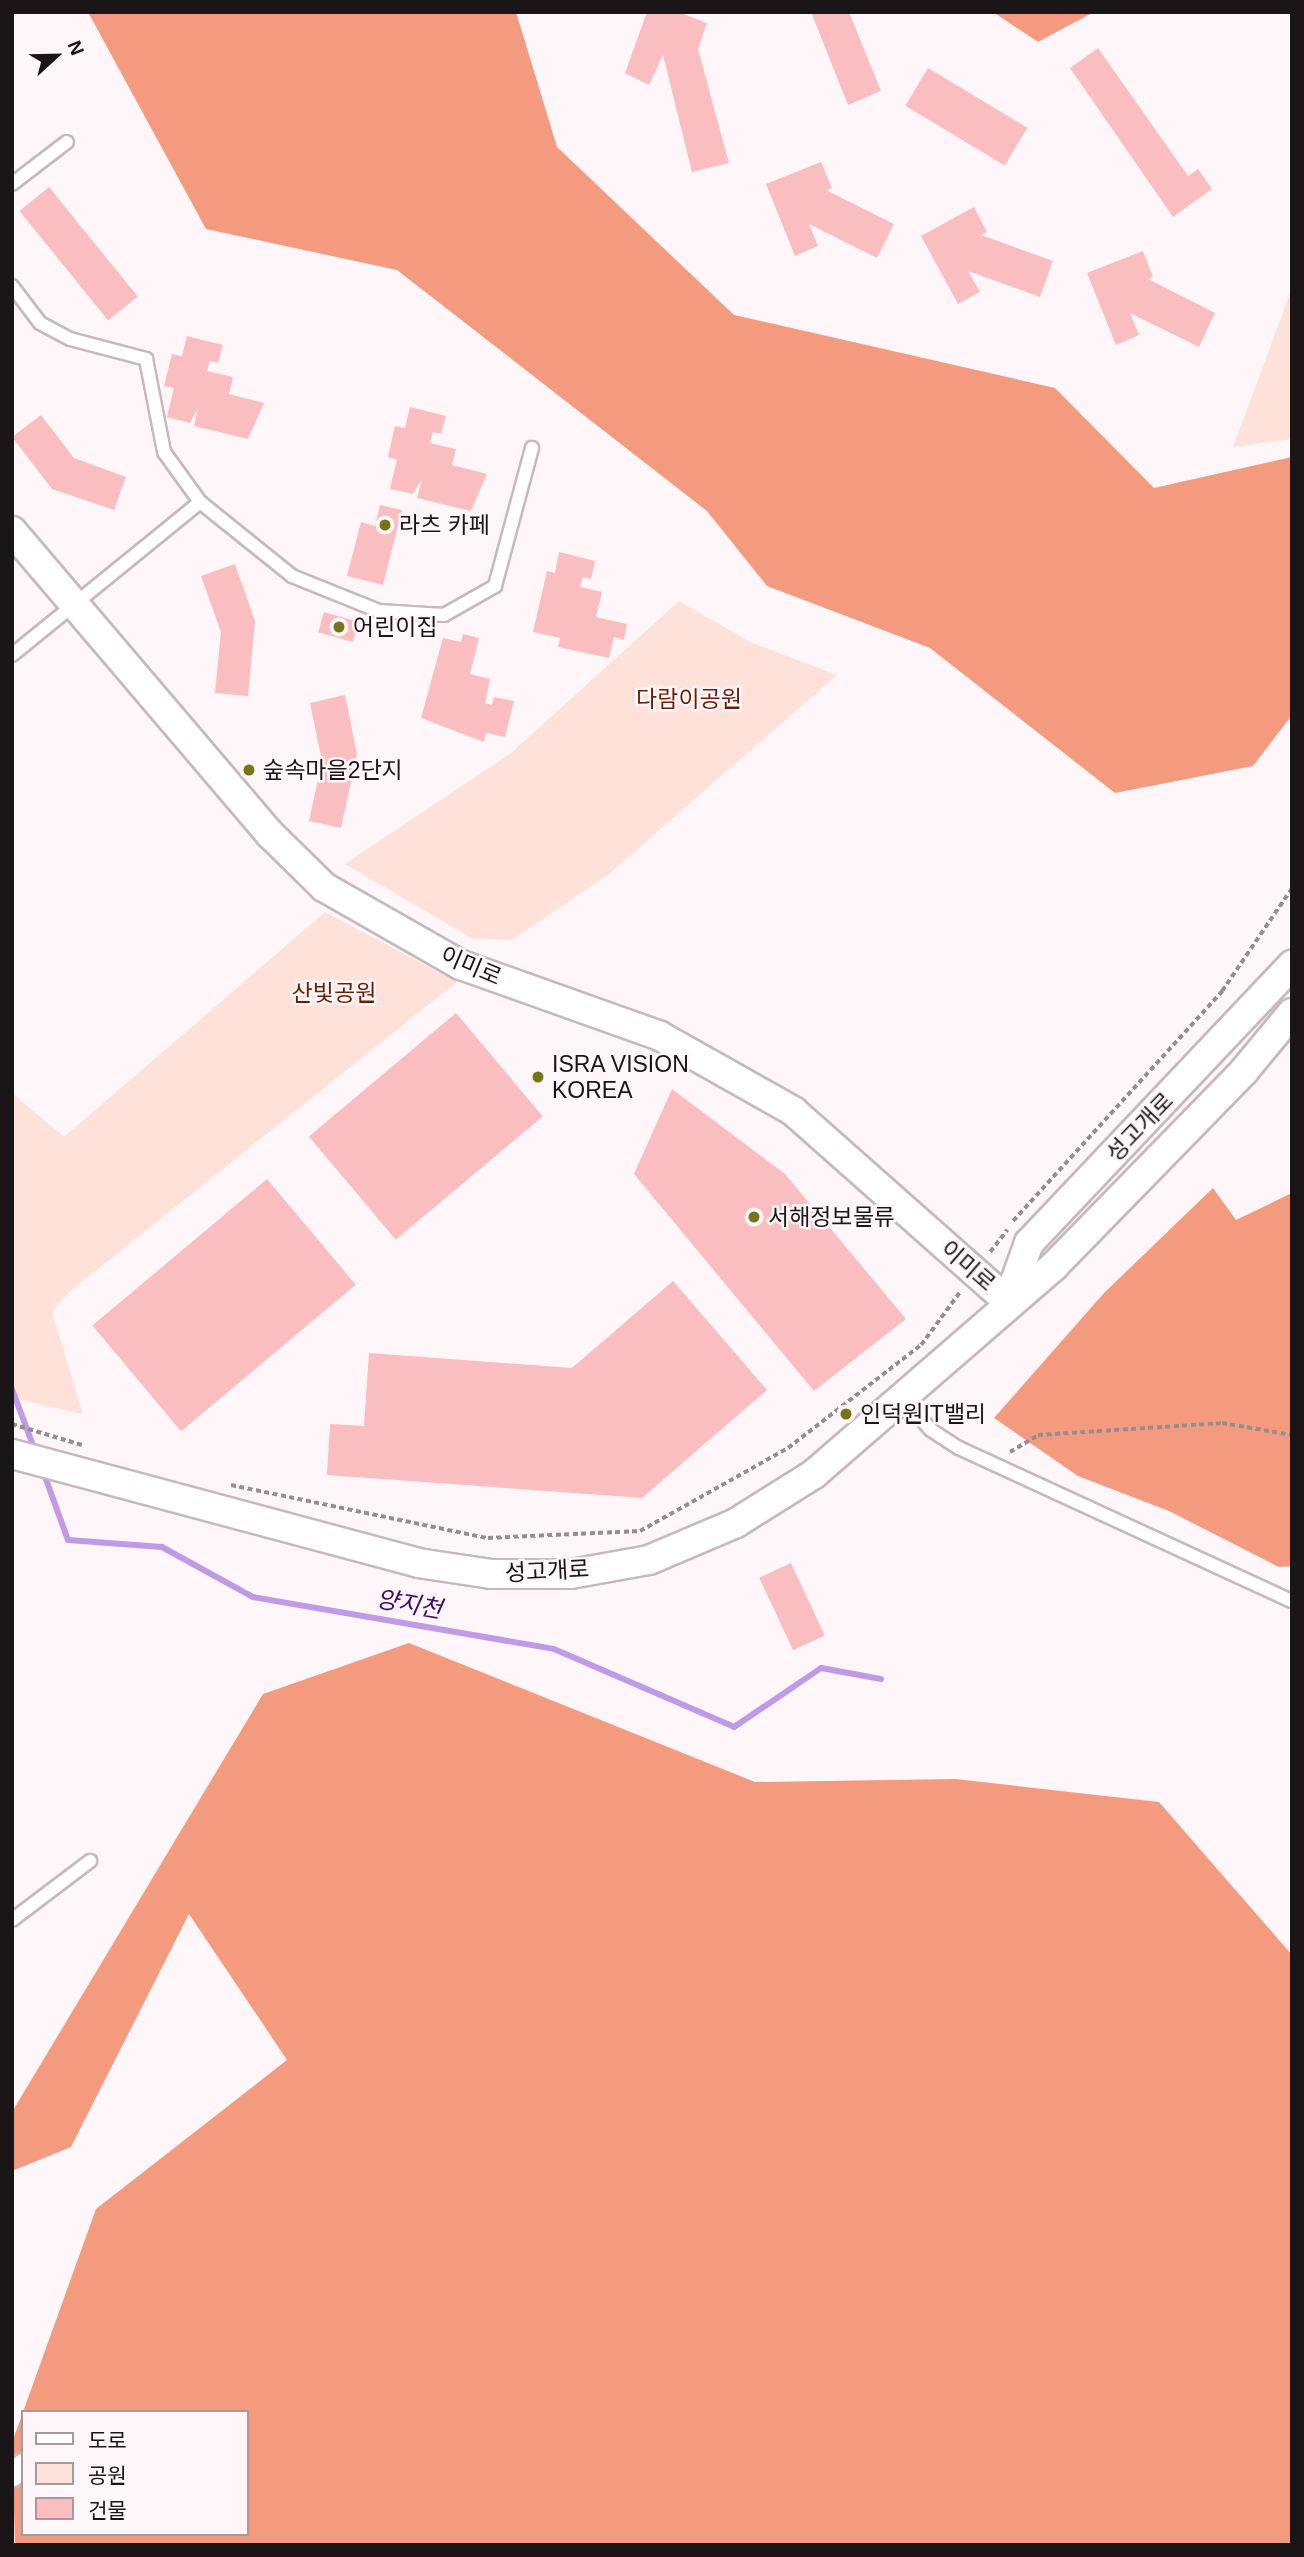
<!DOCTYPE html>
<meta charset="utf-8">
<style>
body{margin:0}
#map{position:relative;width:1304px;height:2557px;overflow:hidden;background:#fff6f9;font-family:Helvetica,"Noto Sans KR",sans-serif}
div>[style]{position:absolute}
.green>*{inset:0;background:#fee2d9}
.forest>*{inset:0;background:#f49a7f}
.stream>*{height:6px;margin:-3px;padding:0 3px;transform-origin:3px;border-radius:3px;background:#c09ae7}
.building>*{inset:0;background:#fabec1;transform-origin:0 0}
.path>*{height:3.5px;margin-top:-1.75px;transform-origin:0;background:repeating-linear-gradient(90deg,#958e91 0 5px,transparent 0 8.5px)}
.roads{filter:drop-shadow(2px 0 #c6b9be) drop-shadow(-2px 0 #c6b9be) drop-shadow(0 2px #c6b9be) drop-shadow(0 -2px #c6b9be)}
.service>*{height:12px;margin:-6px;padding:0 6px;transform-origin:6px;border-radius:6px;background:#fff}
.minor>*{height:23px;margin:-11.5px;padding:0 11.5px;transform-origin:11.5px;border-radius:11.5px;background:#fff}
.tertiary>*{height:28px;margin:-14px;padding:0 14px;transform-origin:14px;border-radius:14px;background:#fff}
.dots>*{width:19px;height:19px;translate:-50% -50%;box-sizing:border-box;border:4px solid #fff6f9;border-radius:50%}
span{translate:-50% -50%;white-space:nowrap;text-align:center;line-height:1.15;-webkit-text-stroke:5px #fff6f9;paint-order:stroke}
.poi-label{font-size:23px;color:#1a1517}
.left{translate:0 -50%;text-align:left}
.park-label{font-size:23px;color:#6c1e01}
.street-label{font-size:23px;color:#1a1517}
.water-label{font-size:24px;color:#410865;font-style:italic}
.frame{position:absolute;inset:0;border:14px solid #1a1517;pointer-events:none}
.legend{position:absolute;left:21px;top:2410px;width:228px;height:126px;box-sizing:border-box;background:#fff6f9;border:2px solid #a39c9f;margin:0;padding:9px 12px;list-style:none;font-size:21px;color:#1a1517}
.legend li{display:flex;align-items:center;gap:14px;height:35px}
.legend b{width:35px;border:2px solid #a39c9f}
.north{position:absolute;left:21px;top:21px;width:70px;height:70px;-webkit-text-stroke:5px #fff6f9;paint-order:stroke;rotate:68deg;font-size:19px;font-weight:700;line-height:28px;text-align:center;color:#1a1517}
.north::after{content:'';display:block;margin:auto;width:24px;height:32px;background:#1a1517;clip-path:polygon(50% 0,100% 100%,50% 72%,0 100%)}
</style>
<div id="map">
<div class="green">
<div style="clip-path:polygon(1292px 288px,1292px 439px,1233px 447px)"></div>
<div style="clip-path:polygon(679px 601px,750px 642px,837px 675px,609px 874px,512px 940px,473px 939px,345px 864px,510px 754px)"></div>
<div style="clip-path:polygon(325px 912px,457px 982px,69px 1292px,52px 1312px,83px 1414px,12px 1398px,12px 1093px,64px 1137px)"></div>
</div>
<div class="forest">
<div style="clip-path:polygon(88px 12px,516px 12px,557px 147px,734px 315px,1055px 388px,1154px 488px,1292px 457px,1292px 715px,1253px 766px,1115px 793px,930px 648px,767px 586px,707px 511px,397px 270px,206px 229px)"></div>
<div style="clip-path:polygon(993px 12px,1094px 12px,1038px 42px)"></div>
<div style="clip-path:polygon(1213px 1188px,1236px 1220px,1292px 1193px,1292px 1566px,1279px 1567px,1169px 1511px,1078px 1476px,994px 1418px,1104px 1293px)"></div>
<div style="clip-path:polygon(409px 1643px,755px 1782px,955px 1779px,1159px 1802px,1292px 1955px,1292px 2545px,15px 2545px,12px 2442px,23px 2413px,23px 2534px,247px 2534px,247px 2412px,23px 2412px,96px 2209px,287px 2060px,189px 1914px,71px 2147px,12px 2171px,12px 2112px,263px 1694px)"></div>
</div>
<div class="stream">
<div style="left:12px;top:1389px;width:66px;rotate:69.6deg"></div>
<div style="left:43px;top:1471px;width:73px;rotate:70.1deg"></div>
<div style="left:68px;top:1540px;width:94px;rotate:4.3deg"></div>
<div style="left:162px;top:1547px;width:104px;rotate:28.8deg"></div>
<div style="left:253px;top:1597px;width:305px;rotate:9.8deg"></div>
<div style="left:554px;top:1649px;width:196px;rotate:23.4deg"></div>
<div style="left:734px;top:1727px;width:105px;rotate:-34.1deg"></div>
<div style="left:821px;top:1668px;width:61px;rotate:10.4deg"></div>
</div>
<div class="building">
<div style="clip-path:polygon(647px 12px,678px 12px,707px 23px,698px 49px,729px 163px,692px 172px,663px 55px,649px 85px,625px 73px)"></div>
<div style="clip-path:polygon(811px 12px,849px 12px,881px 91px,848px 105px)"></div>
<div style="clip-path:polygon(1098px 48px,1188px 176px,1198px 169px,1212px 189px,1173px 217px,1070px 68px)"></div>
<div style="left:928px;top:68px;width:116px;height:44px;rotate:31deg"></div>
<div style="clip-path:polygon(821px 162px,832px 188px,826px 190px,894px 224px,877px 258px,809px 224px,818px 246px,795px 256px,766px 184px)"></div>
<div style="left:49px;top:187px;width:141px;height:38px;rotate:51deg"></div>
<div style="clip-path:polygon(974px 207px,987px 232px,981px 235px,1053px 261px,1040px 297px,968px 271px,980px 292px,958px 304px,921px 236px)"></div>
<div style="clip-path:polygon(1143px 251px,1153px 277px,1148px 279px,1215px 313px,1199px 347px,1130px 313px,1139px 335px,1116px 345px,1087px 273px)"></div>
<div style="clip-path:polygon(187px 336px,223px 345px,218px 363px,210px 361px,207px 371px,233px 377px,229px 394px,264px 403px,248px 439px,194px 426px,198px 408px,190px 423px,167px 417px,174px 388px,164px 386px,172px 354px,182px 356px)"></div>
<div style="clip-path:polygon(410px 407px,446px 416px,441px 434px,433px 432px,430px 443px,456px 449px,452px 465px,487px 474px,471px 511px,417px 498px,422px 479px,413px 494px,390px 489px,397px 460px,388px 457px,395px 426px,405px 428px)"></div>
<div style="clip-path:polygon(41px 415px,74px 458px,126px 477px,114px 510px,52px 489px,12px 437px)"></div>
<div style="clip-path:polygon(380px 505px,402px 510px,383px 585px,347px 576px,361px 522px,375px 526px)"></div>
<div style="clip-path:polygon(559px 552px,595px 561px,591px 579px,583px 577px,580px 587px,602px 592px,596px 617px,627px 624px,624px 640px,614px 637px,609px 658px,558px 647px,560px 638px,533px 632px,547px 571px,555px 573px)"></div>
<div style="clip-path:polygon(235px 564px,255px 621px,248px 696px,215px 693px,221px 632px,201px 576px)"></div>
<div style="left:324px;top:612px;width:36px;height:21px;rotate:16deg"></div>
<div style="clip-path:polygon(463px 634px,479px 638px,470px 674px,490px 679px,485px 703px,492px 705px,494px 697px,514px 701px,505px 737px,486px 733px,484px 742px,421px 718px,443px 638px,461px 642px)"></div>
<div style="clip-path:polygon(345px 695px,357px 754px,341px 828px,309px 821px,322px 761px,310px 703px)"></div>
<div style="left:456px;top:1013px;width:135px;height:192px;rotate:50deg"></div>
<div style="clip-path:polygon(672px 1089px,785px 1174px,906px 1319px,814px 1391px,634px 1174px)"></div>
<div style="left:267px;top:1179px;width:138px;height:228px;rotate:50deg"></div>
<div style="clip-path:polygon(673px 1281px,767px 1390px,642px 1498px,327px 1475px,330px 1424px,364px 1426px,369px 1353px,572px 1368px)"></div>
<div style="left:791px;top:1563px;width:80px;height:35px;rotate:65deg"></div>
</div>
<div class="path">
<div style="left:1013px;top:1221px;width:311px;rotate:-47.7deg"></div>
<div style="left:1222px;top:991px;width:125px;rotate:-55.8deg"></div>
<div style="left:990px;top:1252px;width:28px;rotate:-52deg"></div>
<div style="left:12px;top:1424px;width:73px;rotate:16.7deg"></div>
<div style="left:1010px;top:1452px;width:33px;rotate:-31deg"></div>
<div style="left:1038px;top:1435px;width:184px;rotate:-3.7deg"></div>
<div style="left:1222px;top:1423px;width:71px;rotate:9.7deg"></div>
<div style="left:231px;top:1485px;width:262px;rotate:11.7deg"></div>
<div style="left:488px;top:1538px;width:152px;rotate:-2.6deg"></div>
<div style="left:640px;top:1531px;width:170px;rotate:-29.3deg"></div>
<div style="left:788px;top:1448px;width:168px;rotate:-37.8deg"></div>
<div style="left:921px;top:1345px;width:66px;rotate:-53.7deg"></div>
</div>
<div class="roads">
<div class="service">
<div style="left:12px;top:184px;width:69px;rotate:-37.4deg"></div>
<div style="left:12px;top:286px;width:46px;rotate:52.9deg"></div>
<div style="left:40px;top:323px;width:34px;rotate:28deg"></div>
<div style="left:70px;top:339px;width:79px;rotate:14.7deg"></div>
<div style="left:146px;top:359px;width:95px;rotate:79deg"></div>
<div style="left:164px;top:452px;width:62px;rotate:54.2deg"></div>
<div style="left:12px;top:655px;width:242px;rotate:-39.1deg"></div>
<div style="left:200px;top:502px;width:118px;rotate:38.8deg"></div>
<div style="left:292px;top:576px;width:94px;rotate:21.9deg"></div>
<div style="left:379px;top:611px;width:65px;rotate:3.5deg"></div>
<div style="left:444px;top:615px;width:59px;rotate:-29.6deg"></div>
<div style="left:495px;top:586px;width:143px;rotate:-75deg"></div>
<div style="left:901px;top:1396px;width:45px;rotate:48.6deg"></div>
<div style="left:931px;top:1430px;width:33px;rotate:33deg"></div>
<div style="left:959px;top:1448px;width:366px;rotate:24.7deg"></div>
<div style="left:12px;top:1920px;width:98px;rotate:-37.1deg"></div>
</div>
<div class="minor">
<div style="left:12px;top:2474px;width:14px;rotate:-39deg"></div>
</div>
<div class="tertiary">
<div style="left:12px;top:531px;width:398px;rotate:49.6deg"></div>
<div style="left:270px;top:834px;width:76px;rotate:44.5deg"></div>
<div style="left:324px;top:887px;width:158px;rotate:29.7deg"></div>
<div style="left:461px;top:965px;width:211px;rotate:19.6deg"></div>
<div style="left:660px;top:1036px;width:153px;rotate:29.4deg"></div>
<div style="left:793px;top:1111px;width:287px;rotate:41.5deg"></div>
<div style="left:1008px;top:1301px;width:62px;rotate:-70.1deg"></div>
<div style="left:1029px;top:1243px;width:383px;rotate:-46.6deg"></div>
<div style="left:12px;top:1454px;width:420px;rotate:15deg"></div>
<div style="left:418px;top:1563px;width:75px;rotate:8.5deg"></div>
<div style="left:492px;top:1574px;width:79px"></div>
<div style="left:571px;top:1574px;width:79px;rotate:-10.2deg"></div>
<div style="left:649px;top:1560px;width:95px;rotate:-23deg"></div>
<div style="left:736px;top:1523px;width:92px;rotate:-32.1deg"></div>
<div style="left:814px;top:1474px;width:318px;rotate:-40.9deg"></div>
<div style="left:1054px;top:1266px;width:272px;rotate:-45.7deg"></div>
<div style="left:1244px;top:1071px;width:75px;rotate:-50.4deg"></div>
</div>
</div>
<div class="dots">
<div style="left:385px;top:525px;background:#787317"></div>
<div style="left:339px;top:627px;background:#787317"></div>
<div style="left:249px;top:770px;background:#787317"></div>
<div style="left:538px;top:1077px;background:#787317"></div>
<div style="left:754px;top:1217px;background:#787317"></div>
<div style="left:846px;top:1414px;background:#787317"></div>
</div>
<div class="poi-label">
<span class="left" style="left:399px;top:525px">라츠 카페</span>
<span class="left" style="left:353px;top:627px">어린이집</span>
<span class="left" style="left:263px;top:770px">숲속마을2단지</span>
<span class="left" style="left:552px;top:1077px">ISRA VISION<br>KOREA</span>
<span class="left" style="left:768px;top:1217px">서해정보물류</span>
<span class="left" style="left:860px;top:1414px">인덕원IT밸리</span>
</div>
<div class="park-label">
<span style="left:689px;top:699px">다람이공원</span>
<span style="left:334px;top:993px">산빛공원</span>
</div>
<div class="street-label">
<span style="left:471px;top:966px;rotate:23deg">이미로</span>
<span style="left:1140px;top:1127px;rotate:-46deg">성고개로</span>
<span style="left:968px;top:1266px;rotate:41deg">이미로</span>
<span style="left:547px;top:1571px;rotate:-3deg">성고개로</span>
</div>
<div class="water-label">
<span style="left:409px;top:1604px;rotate:10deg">양지천</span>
</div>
<div class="frame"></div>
<ul class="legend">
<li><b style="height:9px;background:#fff"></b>도로</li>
<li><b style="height:19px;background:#fee2d9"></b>공원</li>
<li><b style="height:19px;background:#fabec1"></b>건물</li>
</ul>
<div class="north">N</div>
</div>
